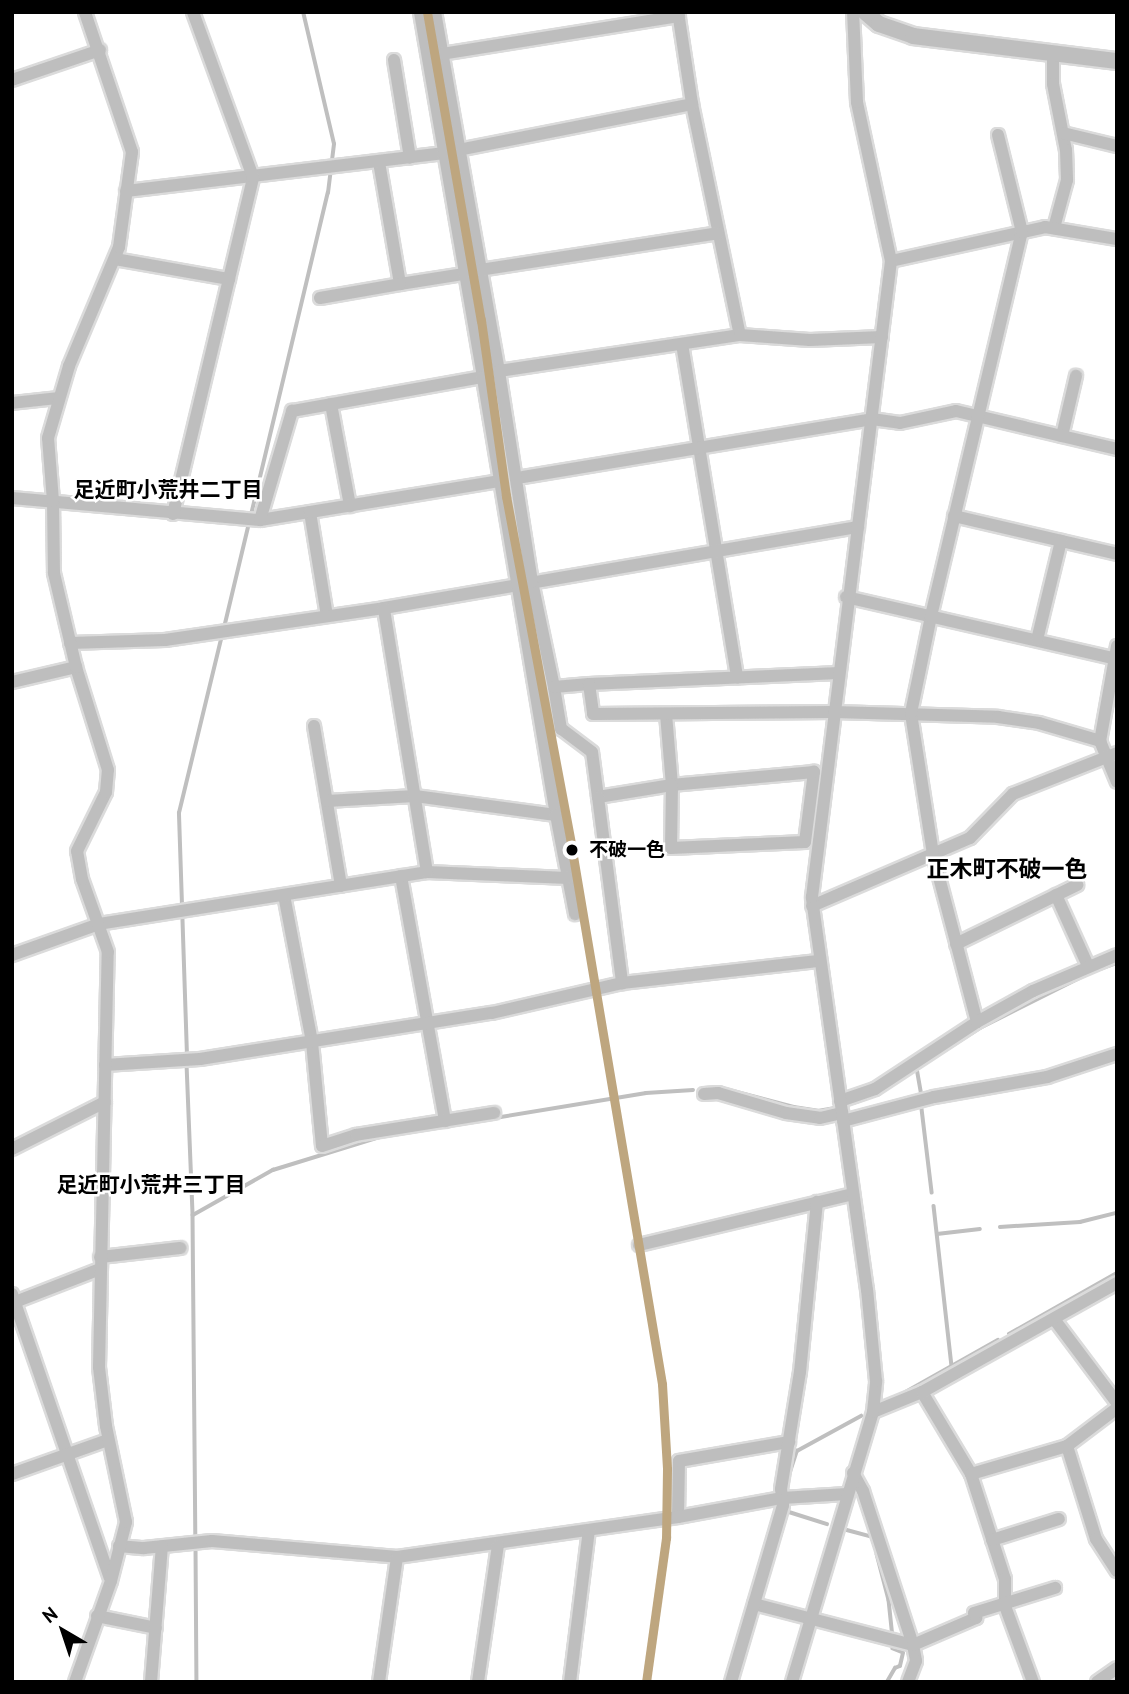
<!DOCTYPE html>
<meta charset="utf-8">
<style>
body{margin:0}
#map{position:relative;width:1129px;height:1694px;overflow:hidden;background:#fff;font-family:"PT Sans","Noto Sans JP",sans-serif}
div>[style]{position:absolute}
.stream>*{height:3.5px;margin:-1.75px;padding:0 1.75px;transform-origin:1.75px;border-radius:1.75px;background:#bfbfbf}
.roads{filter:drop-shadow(2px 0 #dbdbdb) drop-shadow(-2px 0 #dbdbdb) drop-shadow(0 2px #dbdbdb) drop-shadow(0 -2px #dbdbdb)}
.minor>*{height:12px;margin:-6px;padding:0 6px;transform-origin:6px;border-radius:6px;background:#bebebe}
.major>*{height:16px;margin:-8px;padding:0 8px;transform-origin:8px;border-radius:8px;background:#bebebe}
.rail-1>*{height:9px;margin:-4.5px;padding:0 4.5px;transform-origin:4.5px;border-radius:4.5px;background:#bea67f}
.dots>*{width:19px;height:19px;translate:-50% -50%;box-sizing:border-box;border:4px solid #fff;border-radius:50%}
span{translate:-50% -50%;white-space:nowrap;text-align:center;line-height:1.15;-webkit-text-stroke:5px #fff;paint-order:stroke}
.stop-label{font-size:19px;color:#000;font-weight:700}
.left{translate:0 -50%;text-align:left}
.neighbourhood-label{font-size:21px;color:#000;font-weight:700}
.quarter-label{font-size:23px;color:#000;font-weight:700}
.frame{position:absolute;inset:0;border:14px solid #000;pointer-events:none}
.north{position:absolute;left:28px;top:1596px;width:70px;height:70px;-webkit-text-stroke:5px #fff;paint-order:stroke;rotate:321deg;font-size:19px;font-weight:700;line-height:28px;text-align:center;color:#000}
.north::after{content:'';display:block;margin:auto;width:24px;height:32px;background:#000;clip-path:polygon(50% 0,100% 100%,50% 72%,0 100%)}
</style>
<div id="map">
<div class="stream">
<div style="left:251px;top:515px;width:331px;rotate:-76.6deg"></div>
<div style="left:328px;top:193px;width:49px;rotate:-83deg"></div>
<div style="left:334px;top:144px;width:136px;rotate:-103.2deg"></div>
<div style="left:224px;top:628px;width:108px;rotate:-76.6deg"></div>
<div style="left:1095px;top:971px;width:23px;rotate:-20deg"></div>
<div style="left:944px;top:1051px;width:43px;rotate:-32.6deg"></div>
<div style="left:980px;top:1028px;width:121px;rotate:-26.6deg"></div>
<div style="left:187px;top:1056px;width:243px;rotate:-91.9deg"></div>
<div style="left:179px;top:813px;width:183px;rotate:-76.4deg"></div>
<div style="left:187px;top:1064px;width:151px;rotate:87.7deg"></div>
<div style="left:193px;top:1215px;width:324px;rotate:89.5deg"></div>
<div style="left:917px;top:1068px;width:27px;rotate:80deg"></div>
<div style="left:722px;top:1088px;width:74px;rotate:14.8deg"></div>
<div style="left:794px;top:1107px;width:24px;rotate:9deg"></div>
<div style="left:818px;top:1111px;width:17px;rotate:-10deg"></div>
<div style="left:853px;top:1103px;width:28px;rotate:-19deg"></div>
<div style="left:922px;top:1109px;width:84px;rotate:83.1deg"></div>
<div style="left:495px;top:1118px;width:153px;rotate:-9.4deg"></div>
<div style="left:646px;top:1093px;width:47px;rotate:-3.7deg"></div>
<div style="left:934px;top:1206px;width:161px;rotate:83.6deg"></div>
<div style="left:193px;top:1215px;width:92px;rotate:-29.4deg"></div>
<div style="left:273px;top:1170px;width:112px;rotate:-17.1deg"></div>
<div style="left:1000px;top:1227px;width:80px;rotate:-3.6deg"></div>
<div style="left:1080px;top:1222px;width:38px;rotate:-14deg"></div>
<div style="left:937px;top:1234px;width:43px;rotate:-6.6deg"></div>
<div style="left:1009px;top:1334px;width:124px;rotate:-29.5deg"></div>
<div style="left:902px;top:1394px;width:110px;rotate:-29.4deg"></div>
<div style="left:790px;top:1472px;width:22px;rotate:-72deg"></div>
<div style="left:797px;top:1451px;width:73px;rotate:-28.7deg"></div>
<div style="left:786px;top:1511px;width:43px;rotate:17.6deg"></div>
<div style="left:847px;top:1530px;width:27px;rotate:15deg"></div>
<div style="left:873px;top:1537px;width:3px;rotate:72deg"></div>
<div style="left:196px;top:1547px;width:135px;rotate:89.6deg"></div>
<div style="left:877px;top:1554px;width:48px;rotate:75.4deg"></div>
<div style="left:889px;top:1600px;width:36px;rotate:84deg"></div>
<div style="left:887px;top:1682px;width:16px;rotate:-60deg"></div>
<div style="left:895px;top:1668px;width:5px;rotate:-22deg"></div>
<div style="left:900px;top:1666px;width:13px;rotate:-77deg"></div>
<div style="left:903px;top:1653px;width:11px;rotate:-158deg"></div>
</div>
<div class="roads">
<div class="minor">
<div style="left:435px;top:12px;width:365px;rotate:79.9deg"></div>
<div style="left:678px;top:12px;width:93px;rotate:81.3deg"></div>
<div style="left:692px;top:104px;width:236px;rotate:78.3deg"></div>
<div style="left:442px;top:54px;width:240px;rotate:-9.1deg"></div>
<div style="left:1053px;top:55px;width:29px;rotate:90deg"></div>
<div style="left:1053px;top:84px;width:67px;rotate:78.9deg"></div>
<div style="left:1066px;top:150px;width:30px;rotate:88deg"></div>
<div style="left:1067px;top:180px;width:50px;rotate:105.2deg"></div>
<div style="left:394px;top:60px;width:99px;rotate:80.7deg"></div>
<div style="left:12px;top:80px;width:93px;rotate:-18.8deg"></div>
<div style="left:1063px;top:133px;width:56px;rotate:13.5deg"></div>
<div style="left:379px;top:162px;width:124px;rotate:80.2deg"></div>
<div style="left:400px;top:284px;width:65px;rotate:-8.9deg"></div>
<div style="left:126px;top:191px;width:319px;rotate:-6.8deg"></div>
<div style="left:443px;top:153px;width:254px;rotate:-11.1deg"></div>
<div style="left:115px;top:259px;width:116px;rotate:10deg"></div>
<div style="left:891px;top:261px;width:158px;rotate:-12.4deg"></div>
<div style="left:1045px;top:227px;width:73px;rotate:9.5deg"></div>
<div style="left:480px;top:270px;width:241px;rotate:-8.8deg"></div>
<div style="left:320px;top:298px;width:81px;rotate:-9.9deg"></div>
<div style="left:682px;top:344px;width:338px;rotate:80.6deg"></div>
<div style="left:12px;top:403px;width:46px;rotate:-6.2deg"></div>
<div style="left:331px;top:404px;width:104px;rotate:79.4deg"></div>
<div style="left:1062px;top:436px;width:62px;rotate:-76.9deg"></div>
<div style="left:523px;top:477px;width:354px;rotate:-9.4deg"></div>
<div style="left:872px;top:419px;width:28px;rotate:8deg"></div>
<div style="left:900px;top:423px;width:57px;rotate:-12.1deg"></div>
<div style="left:956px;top:411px;width:165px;rotate:13.3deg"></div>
<div style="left:12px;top:498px;width:249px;rotate:5.1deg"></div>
<div style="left:260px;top:520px;width:51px;rotate:-9.1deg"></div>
<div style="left:173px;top:514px;width:346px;rotate:-76.6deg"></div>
<div style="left:253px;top:177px;width:176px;rotate:-110deg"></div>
<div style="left:954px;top:516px;width:167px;rotate:13.1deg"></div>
<div style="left:260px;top:520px;width:114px;rotate:-73.6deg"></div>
<div style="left:292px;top:411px;width:194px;rotate:-10.1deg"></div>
<div style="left:483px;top:377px;width:370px;rotate:-99.8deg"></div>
<div style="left:846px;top:597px;width:278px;rotate:12.9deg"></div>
<div style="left:327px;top:616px;width:105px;rotate:-99.3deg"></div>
<div style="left:310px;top:512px;width:193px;rotate:-9.3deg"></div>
<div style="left:1037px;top:640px;width:102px;rotate:-76.4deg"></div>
<div style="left:70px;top:643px;width:95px;rotate:-1.8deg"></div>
<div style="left:165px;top:640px;width:221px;rotate:-8.3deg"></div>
<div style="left:384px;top:608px;width:481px;rotate:-9.7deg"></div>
<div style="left:1117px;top:646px;width:97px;rotate:100.1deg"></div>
<div style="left:1100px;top:741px;width:44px;rotate:67.5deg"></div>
<div style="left:12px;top:682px;width:66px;rotate:-13.2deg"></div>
<div style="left:589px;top:684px;width:250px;rotate:-2.5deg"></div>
<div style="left:554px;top:687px;width:107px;rotate:-101.8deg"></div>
<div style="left:532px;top:582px;width:214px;rotate:-98.9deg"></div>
<div style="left:499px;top:371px;width:244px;rotate:-8.5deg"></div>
<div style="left:740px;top:335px;width:70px;rotate:4.1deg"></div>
<div style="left:810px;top:340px;width:72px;rotate:-2.4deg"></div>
<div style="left:666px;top:714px;width:71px;rotate:85.2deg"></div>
<div style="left:672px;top:785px;width:63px;rotate:90.9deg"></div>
<div style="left:671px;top:848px;width:134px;rotate:-2.6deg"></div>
<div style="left:805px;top:842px;width:71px;rotate:-82.7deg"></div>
<div style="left:814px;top:772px;width:143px;rotate:174.8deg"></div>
<div style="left:672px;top:785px;width:75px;rotate:170.8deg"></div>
<div style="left:598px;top:797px;width:45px;rotate:-97.6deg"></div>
<div style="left:592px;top:752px;width:39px;rotate:-143deg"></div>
<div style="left:561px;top:729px;width:43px;rotate:-99.5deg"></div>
<div style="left:554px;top:687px;width:35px;rotate:-5deg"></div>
<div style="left:589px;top:684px;width:30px;rotate:82deg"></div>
<div style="left:593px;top:714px;width:241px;rotate:-0.5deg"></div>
<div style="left:834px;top:712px;width:164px;rotate:1.7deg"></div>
<div style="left:998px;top:717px;width:41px;rotate:8.3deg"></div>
<div style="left:1039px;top:723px;width:64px;rotate:16.4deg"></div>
<div style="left:314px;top:726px;width:162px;rotate:80.4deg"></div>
<div style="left:598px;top:797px;width:188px;rotate:82.6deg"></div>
<div style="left:327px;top:801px;width:88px;rotate:-3.3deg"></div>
<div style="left:415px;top:796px;width:142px;rotate:7.7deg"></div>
<div style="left:556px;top:815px;width:444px;rotate:-99.5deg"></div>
<div style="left:556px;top:815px;width:101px;rotate:79.1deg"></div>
<div style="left:427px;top:872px;width:141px;rotate:2.4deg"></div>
<div style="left:401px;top:876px;width:249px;rotate:79.8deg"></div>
<div style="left:284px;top:895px;width:150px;rotate:79.2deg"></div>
<div style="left:312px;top:1042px;width:104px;rotate:84.5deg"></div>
<div style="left:322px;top:1146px;width:36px;rotate:-18deg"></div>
<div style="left:356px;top:1135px;width:140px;rotate:-9.1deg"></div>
<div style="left:1056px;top:895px;width:78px;rotate:65.7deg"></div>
<div style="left:812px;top:906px;width:172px;rotate:-23.3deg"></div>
<div style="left:970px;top:838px;width:62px;rotate:-45.7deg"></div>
<div style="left:1013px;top:794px;width:112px;rotate:-21.5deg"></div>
<div style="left:956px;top:944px;width:135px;rotate:-26deg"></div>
<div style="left:12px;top:955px;width:92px;rotate:-19.6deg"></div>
<div style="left:99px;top:924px;width:332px;rotate:-9deg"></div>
<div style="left:427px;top:872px;width:267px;rotate:-99.3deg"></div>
<div style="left:977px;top:1022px;width:174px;rotate:-104.7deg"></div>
<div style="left:933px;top:854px;width:143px;rotate:-98.9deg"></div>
<div style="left:911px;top:713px;width:99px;rotate:-78.3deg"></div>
<div style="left:931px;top:616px;width:395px;rotate:-76.7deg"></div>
<div style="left:1022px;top:232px;width:100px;rotate:-103.9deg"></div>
<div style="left:105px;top:1065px;width:95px;rotate:-3.6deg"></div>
<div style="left:200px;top:1059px;width:296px;rotate:-9deg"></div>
<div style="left:492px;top:1013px;width:133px;rotate:-13deg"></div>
<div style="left:622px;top:983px;width:197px;rotate:-6.4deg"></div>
<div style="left:704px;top:1094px;width:14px;rotate:-4deg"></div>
<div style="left:718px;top:1093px;width:71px;rotate:16.4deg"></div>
<div style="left:786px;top:1113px;width:34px;rotate:8deg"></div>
<div style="left:820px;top:1118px;width:23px;rotate:-13deg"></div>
<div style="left:840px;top:1101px;width:37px;rotate:-19deg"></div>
<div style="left:875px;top:1089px;width:122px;rotate:-33.3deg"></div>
<div style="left:977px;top:1022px;width:64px;rotate:-29deg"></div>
<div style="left:1033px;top:991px;width:91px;rotate:-23.2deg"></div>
<div style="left:843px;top:1121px;width:94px;rotate:-14.8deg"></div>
<div style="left:934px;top:1097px;width:115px;rotate:-10deg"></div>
<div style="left:1047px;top:1077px;width:74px;rotate:-18.2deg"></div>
<div style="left:12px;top:1149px;width:104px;rotate:-26.8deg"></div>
<div style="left:639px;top:1245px;width:220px;rotate:-13.4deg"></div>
<div style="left:100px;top:1257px;width:81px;rotate:-6.4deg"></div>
<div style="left:12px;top:1294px;width:300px;rotate:71deg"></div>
<div style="left:15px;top:1302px;width:91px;rotate:-21.2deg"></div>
<div style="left:1054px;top:1319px;width:105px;rotate:53.1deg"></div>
<div style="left:922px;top:1392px;width:96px;rotate:59.1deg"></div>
<div style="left:971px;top:1474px;width:110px;rotate:72.1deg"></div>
<div style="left:1005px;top:1579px;width:27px;rotate:90deg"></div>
<div style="left:1005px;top:1606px;width:81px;rotate:69.8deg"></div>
<div style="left:873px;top:1412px;width:53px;rotate:-22.2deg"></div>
<div style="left:922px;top:1392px;width:223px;rotate:-29.2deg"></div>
<div style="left:1067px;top:1446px;width:97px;rotate:72.7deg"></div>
<div style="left:1096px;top:1539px;width:38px;rotate:57deg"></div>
<div style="left:853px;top:1473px;width:21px;rotate:61deg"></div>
<div style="left:863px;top:1491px;width:162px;rotate:72deg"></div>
<div style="left:913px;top:1645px;width:16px;rotate:79deg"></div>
<div style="left:916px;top:1661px;width:22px;rotate:111deg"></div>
<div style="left:12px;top:1474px;width:102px;rotate:-19.5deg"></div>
<div style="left:971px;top:1474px;width:100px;rotate:-16.3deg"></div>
<div style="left:1067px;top:1446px;width:63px;rotate:-37.2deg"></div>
<div style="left:678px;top:1517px;width:56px;rotate:-89deg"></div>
<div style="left:679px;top:1461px;width:112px;rotate:-9.8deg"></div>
<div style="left:992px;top:1540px;width:70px;rotate:-17.4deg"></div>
<div style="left:119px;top:1546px;width:25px;rotate:5deg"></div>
<div style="left:144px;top:1548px;width:68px;rotate:-5.9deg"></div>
<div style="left:212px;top:1541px;width:186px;rotate:4.9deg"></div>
<div style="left:397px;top:1557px;width:284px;rotate:-8.1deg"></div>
<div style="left:678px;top:1517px;width:106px;rotate:-10.4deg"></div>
<div style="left:782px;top:1498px;width:65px;rotate:-3.5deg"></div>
<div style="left:754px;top:1604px;width:164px;rotate:14.5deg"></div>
<div style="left:913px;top:1645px;width:69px;rotate:-23.2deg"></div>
<div style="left:976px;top:1618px;width:5px;rotate:-112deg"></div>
<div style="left:974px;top:1613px;width:85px;rotate:-17.2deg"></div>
<div style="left:97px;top:1616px;width:60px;rotate:11.5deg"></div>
<div style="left:75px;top:1682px;width:107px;rotate:-70.4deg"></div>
<div style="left:111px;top:1581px;width:61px;rotate:-75.7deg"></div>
<div style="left:126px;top:1522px;width:98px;rotate:-101.8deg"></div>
<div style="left:106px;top:1426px;width:59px;rotate:-96.8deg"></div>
<div style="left:99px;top:1367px;width:415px;rotate:-88.8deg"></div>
<div style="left:108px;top:952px;width:77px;rotate:-109.6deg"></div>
<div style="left:82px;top:879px;width:28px;rotate:-100deg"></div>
<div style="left:77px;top:851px;width:66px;rotate:-63.8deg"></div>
<div style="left:106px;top:792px;width:22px;rotate:-85deg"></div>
<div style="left:108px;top:770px;width:108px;rotate:-107.3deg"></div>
<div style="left:76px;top:667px;width:97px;rotate:-103.2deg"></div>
<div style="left:54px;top:573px;width:72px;rotate:-90.8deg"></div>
<div style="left:53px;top:501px;width:63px;rotate:-94.5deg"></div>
<div style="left:48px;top:438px;width:75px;rotate:-73.7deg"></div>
<div style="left:69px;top:366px;width:129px;rotate:-67.2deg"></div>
<div style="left:119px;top:247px;width:96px;rotate:-82.2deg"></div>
<div style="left:132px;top:152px;width:148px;rotate:-108.6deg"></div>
<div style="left:151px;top:1682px;width:136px;rotate:-85.4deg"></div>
<div style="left:379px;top:1682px;width:126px;rotate:-81.8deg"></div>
<div style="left:478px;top:1682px;width:138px;rotate:-81.7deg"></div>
<div style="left:570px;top:1682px;width:153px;rotate:-82.9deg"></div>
<div style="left:731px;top:1682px;width:184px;rotate:-73.6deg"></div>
<div style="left:783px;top:1505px;width:16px;rotate:-97deg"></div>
<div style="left:781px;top:1489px;width:119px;rotate:-80.8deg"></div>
<div style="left:800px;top:1372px;width:171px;rotate:-84.3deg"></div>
<div style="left:792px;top:1682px;width:282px;rotate:-73.3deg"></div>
<div style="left:873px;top:1412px;width:31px;rotate:-84deg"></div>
<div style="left:876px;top:1381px;width:91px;rotate:-95.6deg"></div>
<div style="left:867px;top:1290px;width:397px;rotate:-98deg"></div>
<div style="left:812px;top:897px;width:641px;rotate:-82.92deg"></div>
<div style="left:891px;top:261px;width:163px;rotate:-102.1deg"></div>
<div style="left:857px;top:102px;width:90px;rotate:-92.5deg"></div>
<div style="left:1097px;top:1682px;width:24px;rotate:-35deg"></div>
</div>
<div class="major">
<div style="left:865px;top:12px;width:18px;rotate:41deg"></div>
<div style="left:879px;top:24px;width:36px;rotate:19deg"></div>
<div style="left:913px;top:36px;width:206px;rotate:7deg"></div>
</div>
</div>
<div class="rail-1">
<div style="left:427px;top:12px;width:313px;rotate:80.1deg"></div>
<div style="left:481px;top:320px;width:178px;rotate:81.9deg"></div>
<div style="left:506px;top:496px;width:360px;rotate:79.4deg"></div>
<div style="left:572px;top:850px;width:542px;rotate:80.43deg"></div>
<div style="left:662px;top:1384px;width:85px;rotate:86.6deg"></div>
<div style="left:667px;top:1469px;width:69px;rotate:90.8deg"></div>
<div style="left:666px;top:1538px;width:145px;rotate:97.9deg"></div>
</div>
<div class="dots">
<div style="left:572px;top:850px;background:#000"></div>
</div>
<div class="stop-label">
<span class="left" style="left:589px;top:850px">不破一色</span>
</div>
<div class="neighbourhood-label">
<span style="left:168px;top:490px">足近町小荒井二丁目</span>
<span style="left:151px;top:1185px">足近町小荒井三丁目</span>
</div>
<div class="quarter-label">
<span style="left:1007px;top:869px">正木町不破一色</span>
</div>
<div class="frame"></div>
<div class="north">N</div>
</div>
